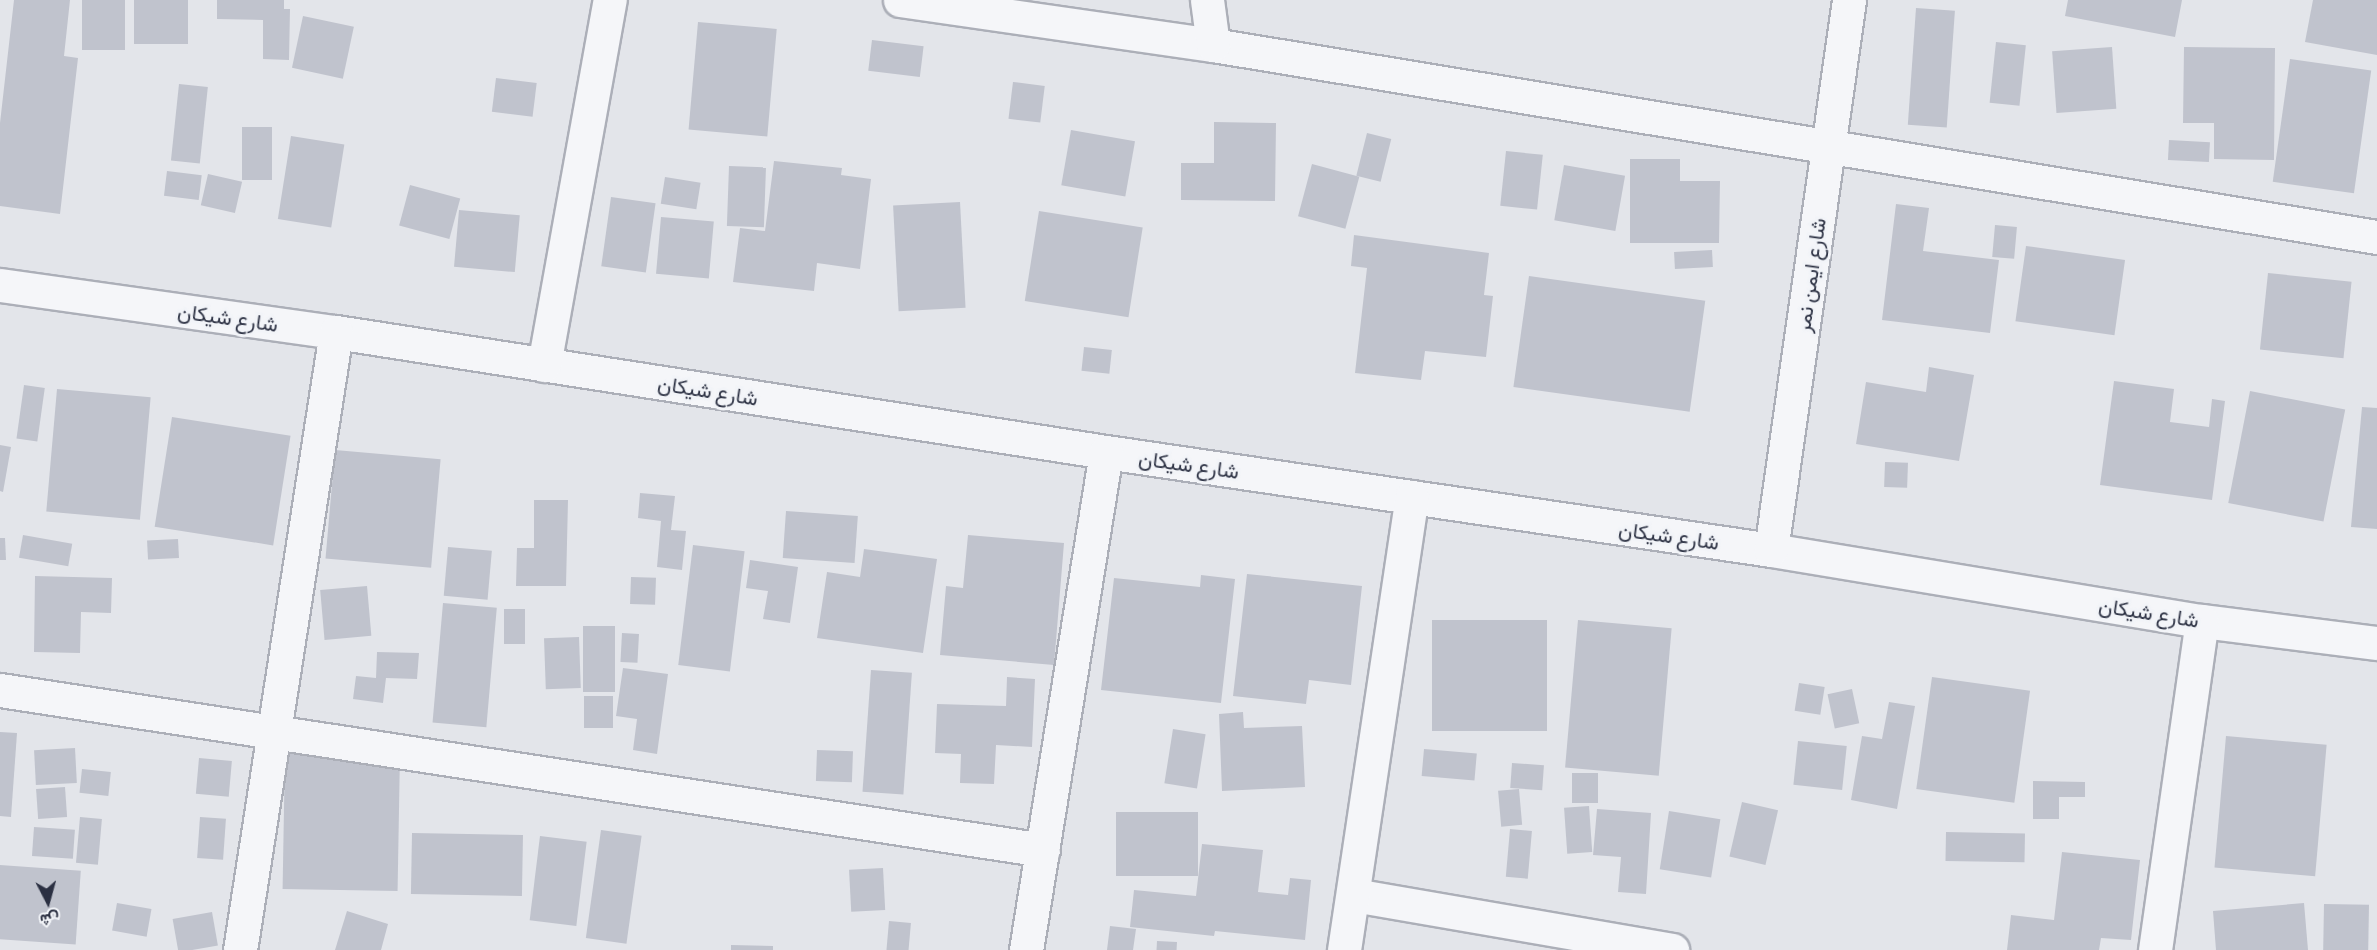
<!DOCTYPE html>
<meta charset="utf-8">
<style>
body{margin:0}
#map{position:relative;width:2377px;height:950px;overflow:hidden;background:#e3e5ea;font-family:Barlow,Vazirmatn,sans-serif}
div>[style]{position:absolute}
.building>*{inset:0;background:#c0c3cd;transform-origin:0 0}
.roads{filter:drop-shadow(2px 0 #acafb8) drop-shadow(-2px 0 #acafb8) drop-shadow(0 2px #acafb8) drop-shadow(0 -2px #acafb8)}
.minor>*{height:33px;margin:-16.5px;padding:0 16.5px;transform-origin:16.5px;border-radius:16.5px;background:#f5f6f9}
span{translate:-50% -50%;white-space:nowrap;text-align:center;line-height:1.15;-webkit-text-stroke:6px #f2f4f8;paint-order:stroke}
.street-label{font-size:21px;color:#2b3042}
.north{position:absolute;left:18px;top:872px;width:60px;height:60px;-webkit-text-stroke:4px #f2f4f8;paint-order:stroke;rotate:174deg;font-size:16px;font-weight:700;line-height:24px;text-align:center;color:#2b3042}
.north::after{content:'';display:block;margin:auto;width:21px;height:27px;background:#2b3042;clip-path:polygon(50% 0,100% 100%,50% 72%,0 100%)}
</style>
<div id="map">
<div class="building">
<div style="clip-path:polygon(14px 0,70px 0,64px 56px,78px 58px,60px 214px,0 206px,0 123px)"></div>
<div style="left:82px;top:0;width:43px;height:50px"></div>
<div style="left:134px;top:0;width:54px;height:44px"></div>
<div style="clip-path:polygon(217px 0,284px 0,284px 9px,290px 9px,289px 60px,263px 59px,263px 20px,217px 19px)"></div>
<div style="clip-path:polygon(2068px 0,2182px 0,2175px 37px,2065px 16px)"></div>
<div style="clip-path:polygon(2313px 0,2377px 0,2377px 55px,2305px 42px)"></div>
<div style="left:1916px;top:8px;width:39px;height:117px;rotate:4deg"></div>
<div style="left:303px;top:16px;width:52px;height:53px;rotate:12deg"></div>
<div style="left:698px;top:22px;width:79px;height:108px;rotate:5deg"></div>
<div style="left:872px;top:40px;width:52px;height:31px;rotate:7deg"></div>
<div style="left:1996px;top:42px;width:30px;height:61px;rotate:6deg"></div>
<div style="left:2112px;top:47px;width:62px;height:60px;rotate:86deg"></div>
<div style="clip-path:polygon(2184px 47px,2275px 48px,2274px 160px,2214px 159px,2214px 123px,2183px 123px)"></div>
<div style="left:2290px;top:59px;width:82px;height:124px;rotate:8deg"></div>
<div style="left:496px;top:78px;width:41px;height:34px;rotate:7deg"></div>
<div style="left:1013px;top:82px;width:32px;height:37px;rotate:7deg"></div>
<div style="left:179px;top:84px;width:29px;height:77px;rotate:6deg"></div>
<div style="clip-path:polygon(1214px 122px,1276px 123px,1275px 201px,1181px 200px,1181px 163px,1214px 163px)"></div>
<div style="left:242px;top:127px;width:30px;height:53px"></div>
<div style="left:1071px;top:130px;width:65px;height:56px;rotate:10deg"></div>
<div style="left:1367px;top:133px;width:25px;height:44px;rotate:14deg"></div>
<div style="left:291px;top:136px;width:54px;height:84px;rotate:9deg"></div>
<div style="left:2169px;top:140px;width:41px;height:20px;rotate:3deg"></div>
<div style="left:1506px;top:151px;width:37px;height:55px;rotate:6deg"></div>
<div style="clip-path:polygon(1630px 159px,1680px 159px,1680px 181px,1720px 181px,1719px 243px,1630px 243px)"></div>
<div style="clip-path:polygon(774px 161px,842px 168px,841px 175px,871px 179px,860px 269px,817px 263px,814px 291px,733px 282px,740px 228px,765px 231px)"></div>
<div style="left:1312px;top:164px;width:49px;height:54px;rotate:15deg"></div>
<div style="left:1564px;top:165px;width:62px;height:56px;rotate:10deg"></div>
<div style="left:729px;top:166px;width:37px;height:60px;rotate:2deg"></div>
<div style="left:167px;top:171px;width:35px;height:25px;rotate:7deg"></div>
<div style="left:208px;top:174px;width:35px;height:32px;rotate:13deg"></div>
<div style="left:665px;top:177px;width:36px;height:27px;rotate:9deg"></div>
<div style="left:410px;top:185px;width:52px;height:42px;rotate:15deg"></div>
<div style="left:611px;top:197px;width:45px;height:70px;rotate:8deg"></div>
<div style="left:960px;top:202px;width:106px;height:67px;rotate:87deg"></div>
<div style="clip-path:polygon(1896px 204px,1929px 208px,1923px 251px,1999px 260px,1990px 333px,1882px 320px)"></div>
<div style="left:459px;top:210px;width:61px;height:57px;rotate:5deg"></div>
<div style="left:1039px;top:211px;width:105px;height:91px;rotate:9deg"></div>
<div style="left:661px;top:217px;width:53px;height:57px;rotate:5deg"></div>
<div style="left:1995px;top:225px;width:22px;height:32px;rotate:5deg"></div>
<div style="clip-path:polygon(1354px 235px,1489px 253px,1484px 295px,1493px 296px,1486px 357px,1425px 351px,1421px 380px,1355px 373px,1367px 268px,1351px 266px)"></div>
<div style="left:2026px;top:246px;width:100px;height:76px;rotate:8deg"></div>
<div style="left:1712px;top:250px;width:17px;height:38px;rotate:87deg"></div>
<div style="left:2268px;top:273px;width:84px;height:77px;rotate:6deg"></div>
<div style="left:1529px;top:276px;width:178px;height:112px;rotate:8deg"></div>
<div style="left:1084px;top:347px;width:28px;height:24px;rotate:6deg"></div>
<div style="clip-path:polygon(1929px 367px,1974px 375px,1959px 461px,1856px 444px,1866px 382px,1926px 392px)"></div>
<div style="clip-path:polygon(2114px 381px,2174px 389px,2170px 422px,2209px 427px,2212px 399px,2225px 401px,2212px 500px,2100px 485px)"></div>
<div style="left:24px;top:385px;width:21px;height:54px;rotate:8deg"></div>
<div style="left:57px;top:389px;width:94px;height:123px;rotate:5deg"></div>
<div style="left:2250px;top:391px;width:97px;height:114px;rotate:11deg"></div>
<div style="clip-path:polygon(2362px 407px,2377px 408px,2377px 529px,2351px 527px)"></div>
<div style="left:172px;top:417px;width:120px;height:111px;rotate:9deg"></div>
<div style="clip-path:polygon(0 445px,11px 447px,3px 492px,0 491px)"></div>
<div style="left:335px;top:450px;width:106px;height:109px;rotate:5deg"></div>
<div style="left:1885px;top:462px;width:23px;height:25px;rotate:2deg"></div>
<div style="clip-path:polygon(640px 493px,675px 496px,671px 530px,686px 531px,682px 570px,657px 567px,661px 521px,638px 518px)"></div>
<div style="clip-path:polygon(534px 500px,568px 500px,566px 586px,516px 586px,517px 548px,534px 548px)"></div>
<div style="left:786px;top:511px;width:72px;height:47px;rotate:4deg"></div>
<div style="left:23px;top:535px;width:50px;height:23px;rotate:10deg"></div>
<div style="clip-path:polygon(968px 535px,1064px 543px,1054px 665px,940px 655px,946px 586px,963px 588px)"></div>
<div style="clip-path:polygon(0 538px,5px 538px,6px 560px,0 560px)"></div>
<div style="left:178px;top:539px;width:19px;height:31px;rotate:87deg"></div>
<div style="left:693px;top:545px;width:52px;height:121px;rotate:7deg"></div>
<div style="left:448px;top:547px;width:44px;height:49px;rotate:5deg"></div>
<div style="clip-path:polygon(864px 549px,937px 559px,923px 653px,817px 638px,827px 572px,860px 577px)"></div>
<div style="clip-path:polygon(750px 560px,798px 567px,790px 623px,763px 619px,768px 591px,746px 588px)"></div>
<div style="clip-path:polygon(1247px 574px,1362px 586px,1351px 685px,1309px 680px,1306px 704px,1233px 696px)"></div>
<div style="clip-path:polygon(1201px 575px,1235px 579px,1221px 703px,1101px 690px,1114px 578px,1200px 587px)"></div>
<div style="clip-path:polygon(35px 576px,112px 578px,111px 613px,81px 612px,80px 653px,34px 652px)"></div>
<div style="left:631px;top:577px;width:25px;height:27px;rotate:2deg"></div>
<div style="left:367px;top:586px;width:50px;height:47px;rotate:85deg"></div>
<div style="left:443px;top:603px;width:54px;height:120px;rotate:5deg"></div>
<div style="left:504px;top:609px;width:21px;height:35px"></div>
<div style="left:1432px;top:620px;width:115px;height:111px"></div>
<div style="left:1578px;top:620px;width:94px;height:148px;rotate:5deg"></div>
<div style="left:583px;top:626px;width:32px;height:66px"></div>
<div style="left:622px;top:633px;width:17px;height:29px;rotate:3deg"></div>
<div style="left:579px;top:637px;width:51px;height:35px;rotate:88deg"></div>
<div style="clip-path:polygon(377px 652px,419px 653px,417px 679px,386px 678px,383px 703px,353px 699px,356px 676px,376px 678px)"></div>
<div style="clip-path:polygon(623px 668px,668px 674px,657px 754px,633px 750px,637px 719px,616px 716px)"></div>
<div style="left:871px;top:670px;width:41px;height:122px;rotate:4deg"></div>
<div style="clip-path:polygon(1007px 677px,1035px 679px,1032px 747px,996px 745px,994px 784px,960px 783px,961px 754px,935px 753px,937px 704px,1006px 706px)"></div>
<div style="left:1932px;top:677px;width:99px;height:113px;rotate:8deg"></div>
<div style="left:1799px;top:683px;width:26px;height:28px;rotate:9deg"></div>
<div style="left:1852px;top:689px;width:35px;height:25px;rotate:78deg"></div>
<div style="left:613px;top:696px;width:32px;height:29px;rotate:90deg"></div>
<div style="clip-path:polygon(1889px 702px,1915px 706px,1897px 809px,1851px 800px,1862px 736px,1882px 739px)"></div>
<div style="clip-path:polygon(1243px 712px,1244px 728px,1302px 726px,1305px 787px,1222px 791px,1219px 714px)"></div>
<div style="left:1173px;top:729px;width:33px;height:55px;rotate:9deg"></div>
<div style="clip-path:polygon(0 732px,17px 733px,11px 817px,0 816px)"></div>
<div style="left:2226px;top:736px;width:101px;height:132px;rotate:5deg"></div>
<div style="left:1798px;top:741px;width:49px;height:44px;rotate:6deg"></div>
<div style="left:75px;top:748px;width:35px;height:41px;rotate:87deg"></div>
<div style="left:1424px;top:749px;width:53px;height:27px;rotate:5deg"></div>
<div style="left:817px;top:750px;width:36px;height:31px;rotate:2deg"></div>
<div style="left:285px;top:751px;width:115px;height:138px;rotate:1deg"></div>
<div style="left:199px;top:758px;width:33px;height:36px;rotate:5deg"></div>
<div style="left:1512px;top:763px;width:32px;height:25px;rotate:4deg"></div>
<div style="left:82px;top:769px;width:29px;height:24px;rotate:6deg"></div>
<div style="left:1572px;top:773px;width:26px;height:30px"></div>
<div style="clip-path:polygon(2033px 781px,2085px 782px,2085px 797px,2059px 797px,2059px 819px,2033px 819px)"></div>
<div style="left:65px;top:787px;width:30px;height:29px;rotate:86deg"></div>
<div style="left:1519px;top:789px;width:36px;height:21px;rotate:85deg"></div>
<div style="left:1742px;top:802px;width:37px;height:56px;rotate:13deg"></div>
<div style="left:1589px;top:806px;width:46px;height:25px;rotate:86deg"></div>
<div style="clip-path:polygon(1597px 809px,1651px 813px,1646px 894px,1618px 892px,1621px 857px,1593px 855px)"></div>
<div style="left:1669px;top:811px;width:52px;height:59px;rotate:9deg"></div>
<div style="left:1116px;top:812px;width:82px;height:64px"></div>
<div style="left:80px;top:817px;width:22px;height:46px;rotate:5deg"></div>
<div style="left:200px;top:817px;width:26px;height:41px;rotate:4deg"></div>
<div style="left:34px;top:827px;width:41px;height:29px;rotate:4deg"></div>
<div style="left:1510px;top:829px;width:22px;height:48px;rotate:5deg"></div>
<div style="left:601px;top:830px;width:41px;height:109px;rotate:8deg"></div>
<div style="left:1946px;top:832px;width:79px;height:29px;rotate:1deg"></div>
<div style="left:412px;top:833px;width:111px;height:61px;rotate:1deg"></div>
<div style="left:540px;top:836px;width:47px;height:85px;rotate:7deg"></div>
<div style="clip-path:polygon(1202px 844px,1263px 850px,1258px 892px,1288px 895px,1290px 878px,1311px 880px,1305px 940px,1215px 931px,1214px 936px,1130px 927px,1134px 890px,1196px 896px)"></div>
<div style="clip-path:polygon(2062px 852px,2140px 860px,2131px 940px,2101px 938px,2099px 950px,2007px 950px,2011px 915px,2054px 920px)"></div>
<div style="left:0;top:865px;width:81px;height:74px;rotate:4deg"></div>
<div style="left:883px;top:868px;width:42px;height:34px;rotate:87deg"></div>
<div style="left:117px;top:903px;width:35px;height:28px;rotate:10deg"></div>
<div style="clip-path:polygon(2304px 903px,2308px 950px,2216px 950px,2213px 911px)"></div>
<div style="left:2324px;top:904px;width:45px;height:46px;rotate:1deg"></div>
<div style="clip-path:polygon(347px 911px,388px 924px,381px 950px,335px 950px)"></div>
<div style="left:212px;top:912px;width:34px;height:40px;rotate:80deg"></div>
<div style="left:889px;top:921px;width:22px;height:29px;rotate:5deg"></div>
<div style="clip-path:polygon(1110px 926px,1136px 929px,1133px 950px,1107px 950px)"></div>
<div style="left:1157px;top:941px;width:20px;height:9px;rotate:3deg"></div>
<div style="clip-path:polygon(731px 945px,773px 946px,773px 950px,731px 950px)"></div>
</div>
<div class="roads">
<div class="minor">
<div style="left:900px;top:0;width:316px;rotate:8.2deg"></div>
<div style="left:1213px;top:45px;width:1180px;rotate:9.37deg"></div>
<div style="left:1207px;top:0;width:45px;rotate:82.4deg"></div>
<div style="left:0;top:285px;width:339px;rotate:8deg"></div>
<div style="left:336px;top:332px;width:779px;rotate:8.86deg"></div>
<div style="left:1106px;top:452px;width:672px;rotate:8.38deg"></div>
<div style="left:1771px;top:550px;width:437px;rotate:9.4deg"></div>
<div style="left:2202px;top:621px;width:176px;rotate:7.2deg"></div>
<div style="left:544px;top:365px;width:371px;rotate:-79.8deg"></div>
<div style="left:1771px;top:550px;width:556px;rotate:-81.93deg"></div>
<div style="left:0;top:690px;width:1055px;rotate:8.72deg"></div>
<div style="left:1354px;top:895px;width:323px;rotate:9.8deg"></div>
<div style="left:240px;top:950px;width:625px;rotate:-81.17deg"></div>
<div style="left:1026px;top:950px;width:504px;rotate:-80.87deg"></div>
<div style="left:1344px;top:950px;width:458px;rotate:-81.5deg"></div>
<div style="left:2155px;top:950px;width:332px;rotate:-81.9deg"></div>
</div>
</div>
<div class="street-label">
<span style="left:1810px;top:275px;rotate:-82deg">شارع ايمن نمر</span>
<span style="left:228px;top:317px;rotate:8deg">شارع شيكان</span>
<span style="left:708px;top:390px;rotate:9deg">شارع شيكان</span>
<span style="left:1189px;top:464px;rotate:8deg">شارع شيكان</span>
<span style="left:1669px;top:535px;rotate:8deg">شارع شيكان</span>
<span style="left:2149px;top:612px;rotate:9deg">شارع شيكان</span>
</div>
<div class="north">ش</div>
</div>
